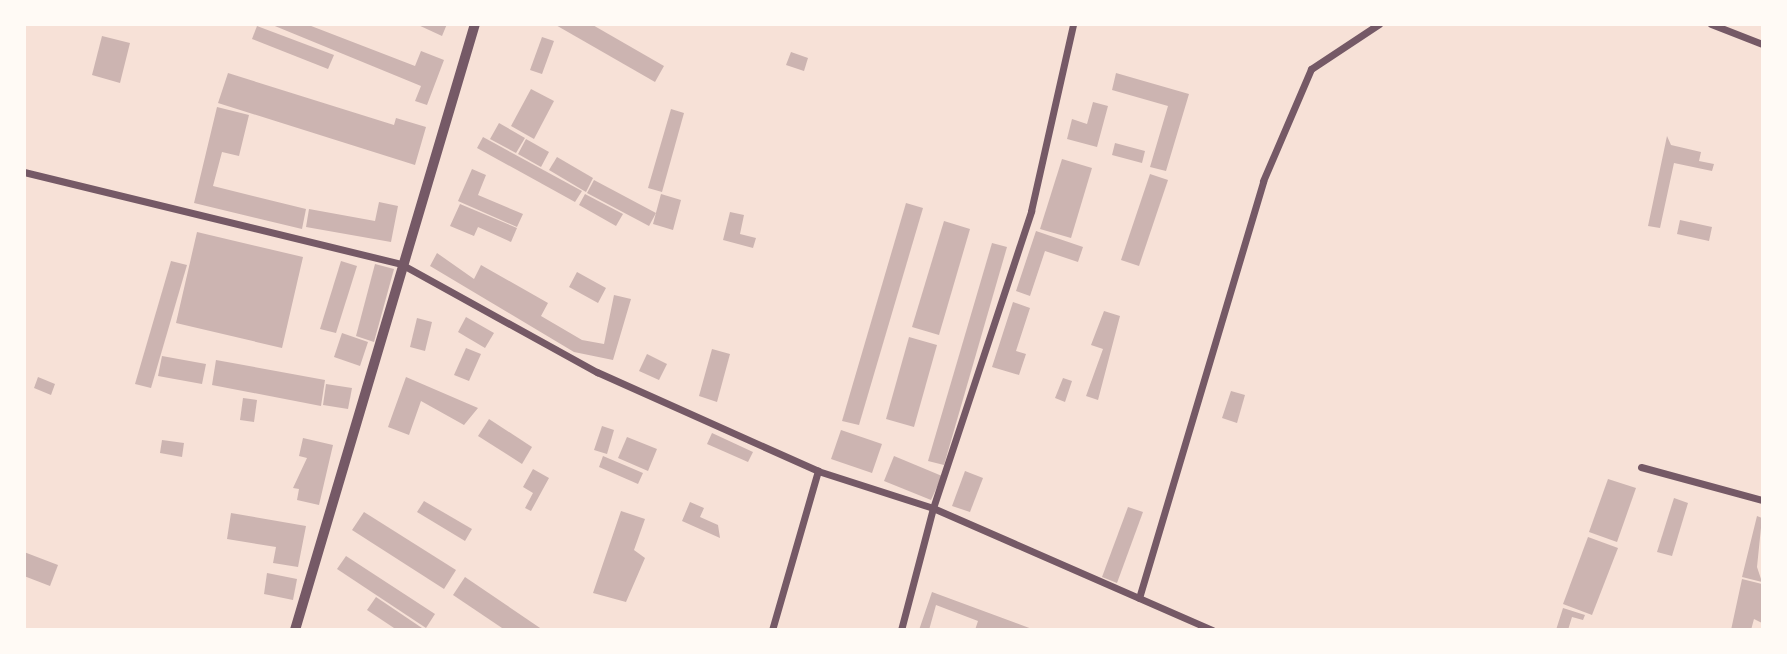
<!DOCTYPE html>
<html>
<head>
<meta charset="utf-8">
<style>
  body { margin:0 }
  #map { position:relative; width:1787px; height:654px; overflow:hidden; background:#f7e1d7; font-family:"Fira Sans Condensed",sans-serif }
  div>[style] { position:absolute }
  .building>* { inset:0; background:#ccb4b1 }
  .minor>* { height:7px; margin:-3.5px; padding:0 3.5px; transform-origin:3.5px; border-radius:3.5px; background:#755966 }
  .tertiary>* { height:10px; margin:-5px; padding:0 5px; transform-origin:5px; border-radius:5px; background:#755966 }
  span { translate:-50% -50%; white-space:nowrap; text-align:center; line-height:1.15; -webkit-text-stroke:6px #fffaf5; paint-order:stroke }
  .frame { position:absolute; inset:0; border:26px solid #fffaf5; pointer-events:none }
</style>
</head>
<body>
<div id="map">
  <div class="building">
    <div style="clip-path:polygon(270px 24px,306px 24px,415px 66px,421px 51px,444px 60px,427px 105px,415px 101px,421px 86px)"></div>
    <div style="clip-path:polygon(416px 24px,447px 24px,442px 36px)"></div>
    <div style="clip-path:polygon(554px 24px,591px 24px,664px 66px,655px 82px)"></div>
    <div style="clip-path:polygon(257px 26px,334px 55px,328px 69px,252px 39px)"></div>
    <div style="clip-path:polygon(102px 36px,130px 43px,120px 83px,92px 75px)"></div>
    <div style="clip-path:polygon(542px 37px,554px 41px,542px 74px,530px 70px)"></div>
    <div style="clip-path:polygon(791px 52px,808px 58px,804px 71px,786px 65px)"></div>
    <div style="clip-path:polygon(228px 73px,394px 125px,396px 118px,426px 127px,415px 165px,218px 103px)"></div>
    <div style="clip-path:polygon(1116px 73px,1189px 94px,1166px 171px,1150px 167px,1168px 106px,1112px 90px)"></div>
    <div style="clip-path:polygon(531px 89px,554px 101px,534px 139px,511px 126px)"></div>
    <div style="clip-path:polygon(1093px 102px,1108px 106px,1097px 147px,1067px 139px,1072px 119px,1087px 124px)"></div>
    <div style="clip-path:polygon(217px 107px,249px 115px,239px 156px,222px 152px,213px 186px,306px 209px,302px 229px,194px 203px)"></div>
    <div style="clip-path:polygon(671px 109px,684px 113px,662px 192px,648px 188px)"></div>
    <div style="clip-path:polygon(499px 123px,525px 138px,516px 153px,490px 139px)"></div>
    <div style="clip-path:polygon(1667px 136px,1671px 145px,1701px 152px,1699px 161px,1714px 164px,1712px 171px,1674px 163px,1660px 228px,1648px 226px)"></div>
    <div style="clip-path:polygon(483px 137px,582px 191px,575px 202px,477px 148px)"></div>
    <div style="clip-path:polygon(526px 139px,549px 152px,541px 167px,518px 154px)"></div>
    <div style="clip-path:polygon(1115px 143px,1145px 151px,1142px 163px,1112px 155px)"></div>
    <div style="clip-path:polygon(557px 157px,593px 178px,586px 192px,549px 170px)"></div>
    <div style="clip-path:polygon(1062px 159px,1092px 168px,1071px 238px,1040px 229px)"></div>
    <div style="clip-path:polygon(472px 169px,486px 175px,478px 195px,523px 214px,517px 227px,458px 201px)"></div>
    <div style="clip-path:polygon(1150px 174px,1168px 180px,1139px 266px,1121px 260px)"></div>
    <div style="clip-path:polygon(594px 180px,656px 213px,649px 226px,587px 193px)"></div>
    <div style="clip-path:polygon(585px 194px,623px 214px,616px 226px,579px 205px)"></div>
    <div style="clip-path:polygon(661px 194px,681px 200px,673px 230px,653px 224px)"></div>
    <div style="clip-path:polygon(379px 202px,398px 206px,391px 242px,306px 227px,309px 209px,375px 221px)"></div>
    <div style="clip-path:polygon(906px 203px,923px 208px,859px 425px,842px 421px)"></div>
    <div style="clip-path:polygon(460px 204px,517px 228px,511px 242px,478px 227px,474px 236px,450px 226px)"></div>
    <div style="clip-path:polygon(730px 212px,744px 215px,740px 234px,756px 238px,753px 248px,723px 240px)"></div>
    <div style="clip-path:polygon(1680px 220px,1712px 227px,1709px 241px,1677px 234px)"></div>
    <div style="clip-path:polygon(944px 221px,970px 229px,939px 335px,912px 327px)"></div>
    <div style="clip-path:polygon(1036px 231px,1083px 247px,1078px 262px,1045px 251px,1030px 296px,1016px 291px)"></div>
    <div style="clip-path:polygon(197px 232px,303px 257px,282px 348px,176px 323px)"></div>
    <div style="clip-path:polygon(992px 243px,1007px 247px,944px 465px,928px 461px)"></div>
    <div style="clip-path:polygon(437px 253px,474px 279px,481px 265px,548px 303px,541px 316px,582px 340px,604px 344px,614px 295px,631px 299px,613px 360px,574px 352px,430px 266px)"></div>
    <div style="clip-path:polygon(171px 261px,187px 265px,151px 388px,135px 384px)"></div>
    <div style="clip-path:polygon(341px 261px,357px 266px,336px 333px,320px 329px)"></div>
    <div style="clip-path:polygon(375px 264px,394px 269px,374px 342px,356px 336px)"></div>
    <div style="clip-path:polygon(577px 272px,606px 288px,598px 303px,569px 287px)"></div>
    <div style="clip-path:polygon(1013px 302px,1030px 308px,1016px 351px,1026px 354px,1019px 375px,992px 367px)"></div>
    <div style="clip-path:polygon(1104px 311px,1120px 316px,1098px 400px,1086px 396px,1103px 349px,1091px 345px)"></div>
    <div style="clip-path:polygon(466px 317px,494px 333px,485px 348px,458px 332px)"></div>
    <div style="clip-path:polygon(417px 318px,432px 322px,425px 351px,410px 347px)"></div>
    <div style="clip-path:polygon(342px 333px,368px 342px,360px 366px,334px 357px)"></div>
    <div style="clip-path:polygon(909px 337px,937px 345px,914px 427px,886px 419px)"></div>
    <div style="clip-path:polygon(466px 348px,481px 354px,469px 381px,454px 375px)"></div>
    <div style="clip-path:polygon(712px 349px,730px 354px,717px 402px,699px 396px)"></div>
    <div style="clip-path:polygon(647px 354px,667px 364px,659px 380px,639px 371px)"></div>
    <div style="clip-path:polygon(162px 356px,206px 364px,202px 384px,158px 376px)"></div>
    <div style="clip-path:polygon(216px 360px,325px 380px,321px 406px,212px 385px)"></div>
    <div style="clip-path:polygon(38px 377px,55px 384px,51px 395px,34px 388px)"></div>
    <div style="clip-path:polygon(406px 377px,478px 408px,464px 425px,421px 401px,409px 435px,388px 427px)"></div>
    <div style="clip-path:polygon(1063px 378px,1072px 381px,1065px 402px,1055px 398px)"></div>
    <div style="clip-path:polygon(326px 384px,352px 388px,348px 409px,323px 405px)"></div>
    <div style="clip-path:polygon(1231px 391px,1245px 395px,1237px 423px,1222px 418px)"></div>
    <div style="clip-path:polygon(243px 398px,257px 400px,254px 422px,240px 420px)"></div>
    <div style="clip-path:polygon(489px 419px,532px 447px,522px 464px,478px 436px)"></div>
    <div style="clip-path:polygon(602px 426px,614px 430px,607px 454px,594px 450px)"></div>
    <div style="clip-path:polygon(841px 430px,882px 444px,872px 473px,831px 459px)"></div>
    <div style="clip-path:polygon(712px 433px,753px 452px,748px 462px,707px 444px)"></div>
    <div style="clip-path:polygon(627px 437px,657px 449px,648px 471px,618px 458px)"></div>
    <div style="clip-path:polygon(303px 438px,333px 445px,319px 505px,297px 500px,299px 489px,293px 488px,307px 458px,299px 456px)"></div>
    <div style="clip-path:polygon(162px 440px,184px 443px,182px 457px,160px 453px)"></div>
    <div style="clip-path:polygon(603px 456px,643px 473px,638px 484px,599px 467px)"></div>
    <div style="clip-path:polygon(894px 456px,942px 476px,931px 500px,884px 481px)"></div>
    <div style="clip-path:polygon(533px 469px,549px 478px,531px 511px,525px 508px,533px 493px,523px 487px)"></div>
    <div style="clip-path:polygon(965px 471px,983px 478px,970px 512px,952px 506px)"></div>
    <div style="clip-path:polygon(1608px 479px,1636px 488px,1617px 542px,1589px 532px)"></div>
    <div style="clip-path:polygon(1674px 498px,1688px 503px,1672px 556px,1657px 552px)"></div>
    <div style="clip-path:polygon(424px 501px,472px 529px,465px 541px,417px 512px)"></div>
    <div style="clip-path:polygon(690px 502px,704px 508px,700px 517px,718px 525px,720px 538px,682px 521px)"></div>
    <div style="clip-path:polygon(1128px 507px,1143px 512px,1117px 583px,1102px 577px)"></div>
    <div style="clip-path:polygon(621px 511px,645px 519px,634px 550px,645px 558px,626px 602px,593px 593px)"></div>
    <div style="clip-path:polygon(364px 512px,456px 570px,444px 589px,352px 530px)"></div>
    <div style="clip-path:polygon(231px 513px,306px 526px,298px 567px,273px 563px,276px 547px,227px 539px)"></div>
    <div style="clip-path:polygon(1757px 516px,1762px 518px,1757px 567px,1762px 582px,1742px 577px)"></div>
    <div style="clip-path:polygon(1588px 537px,1618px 548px,1592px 615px,1563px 604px)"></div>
    <div style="clip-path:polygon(24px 552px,58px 565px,50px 586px,24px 576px)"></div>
    <div style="clip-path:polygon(346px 556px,435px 614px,426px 628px,337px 569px)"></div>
    <div style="clip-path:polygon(267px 573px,297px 579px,293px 600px,264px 594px)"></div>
    <div style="clip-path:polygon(465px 577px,543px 630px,505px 630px,453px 595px)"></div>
    <div style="clip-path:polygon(1742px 579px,1762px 584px,1762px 623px,1754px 619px,1751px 630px,1731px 630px)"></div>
    <div style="clip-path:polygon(932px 592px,1032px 629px,1032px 630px,975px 630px,978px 621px,936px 605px,929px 630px,919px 630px)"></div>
    <div style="clip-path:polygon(376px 597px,425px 630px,397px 630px,367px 610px)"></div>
    <div style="clip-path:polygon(1563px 608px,1585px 615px,1583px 620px,1572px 617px,1568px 630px,1556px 630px)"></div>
  </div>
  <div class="minor">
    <div style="left:1711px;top:24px;width:55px;rotate:21.4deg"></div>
    <div style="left:24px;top:172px;width:388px;rotate:13.7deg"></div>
    <div style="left:401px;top:264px;width:224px;rotate:28.9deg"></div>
    <div style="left:597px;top:372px;width:242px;rotate:24.1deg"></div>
    <div style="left:818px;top:471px;width:121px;rotate:17.8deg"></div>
    <div style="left:933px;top:508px;width:305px;rotate:23.6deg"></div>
    <div style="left:1641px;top:467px;width:125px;rotate:15.3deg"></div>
    <div style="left:1139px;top:598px;width:435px;rotate:-73.4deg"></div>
    <div style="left:1263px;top:181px;width:122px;rotate:-66.8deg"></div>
    <div style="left:1311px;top:69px;width:82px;rotate:-33.5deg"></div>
    <div style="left:772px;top:630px;width:166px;rotate:-73.9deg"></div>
    <div style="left:901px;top:630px;width:126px;rotate:-75.3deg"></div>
    <div style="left:933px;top:508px;width:313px;rotate:-71.7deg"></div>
    <div style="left:1031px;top:211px;width:192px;rotate:-77.3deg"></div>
  </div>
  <div class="tertiary">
    <div style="left:295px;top:630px;width:632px;rotate:-73.46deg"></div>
  </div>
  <div class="frame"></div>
</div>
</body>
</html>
